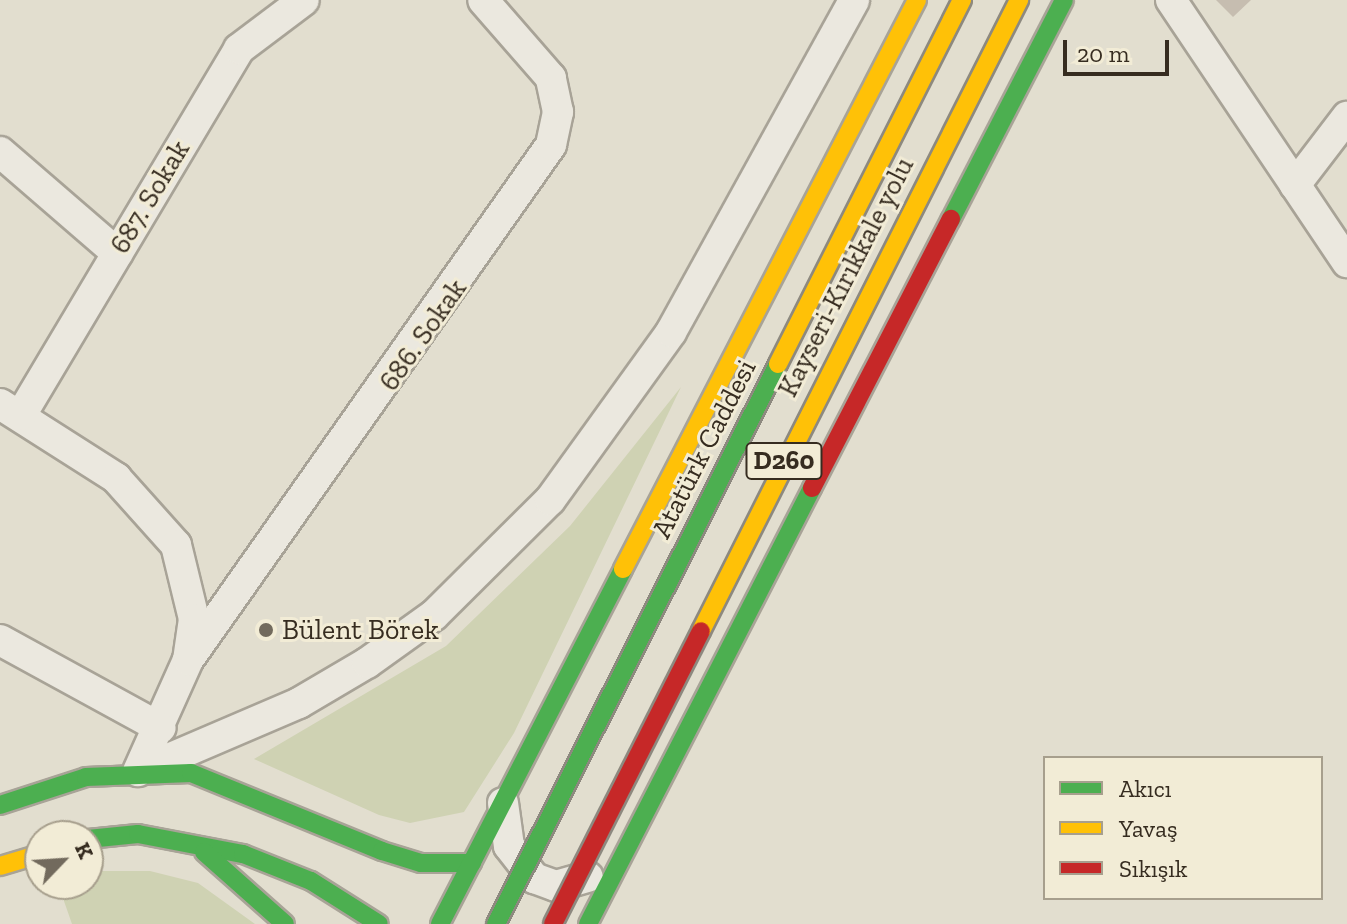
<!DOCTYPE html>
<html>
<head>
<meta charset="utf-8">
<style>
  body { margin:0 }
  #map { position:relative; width:1347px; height:924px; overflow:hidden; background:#e2decf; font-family:"Zilla Slab",serif }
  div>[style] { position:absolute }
  .green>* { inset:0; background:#cfd2b3 }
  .building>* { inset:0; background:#c6bdb0 }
  .roads { filter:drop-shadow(2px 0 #a8a397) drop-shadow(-2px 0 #a8a397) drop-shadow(0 2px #a8a397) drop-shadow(0 -2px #a8a397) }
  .street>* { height:30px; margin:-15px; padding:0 15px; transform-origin:15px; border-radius:15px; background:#ebe8df }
  .fast>* { height:18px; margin:-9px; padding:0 9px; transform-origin:9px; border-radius:9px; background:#4caf50 }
  .slow>* { height:18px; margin:-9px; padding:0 9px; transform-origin:9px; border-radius:9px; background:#ffc107 }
  .jam>* { height:18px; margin:-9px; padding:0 9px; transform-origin:9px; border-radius:9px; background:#c62828 }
  .bridges { filter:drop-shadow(2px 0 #8d897f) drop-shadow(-2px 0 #8d897f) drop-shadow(0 2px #8d897f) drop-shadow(0 -2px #8d897f) }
  .fast-bridge>* { height:18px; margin:-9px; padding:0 9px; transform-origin:9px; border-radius:9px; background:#4caf50 }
  .slow-bridge>* { height:18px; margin:-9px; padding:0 9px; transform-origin:9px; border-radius:9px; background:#ffc107 }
  .jam-bridge>* { height:18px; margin:-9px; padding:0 9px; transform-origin:9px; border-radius:9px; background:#c62828 }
  .dots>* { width:22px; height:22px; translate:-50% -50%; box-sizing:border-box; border:4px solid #f2ecd6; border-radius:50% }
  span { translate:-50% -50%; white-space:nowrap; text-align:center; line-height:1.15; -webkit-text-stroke:6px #f2ecd6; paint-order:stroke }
  .shield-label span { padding:2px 6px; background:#f2ecd6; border:2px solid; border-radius:6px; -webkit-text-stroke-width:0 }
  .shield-label { font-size:26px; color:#362c20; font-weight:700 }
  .street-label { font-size:28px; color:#362c20 }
  .poi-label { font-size:28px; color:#362c20 }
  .left { translate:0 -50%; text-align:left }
  .legend { position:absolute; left:1043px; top:756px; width:280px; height:144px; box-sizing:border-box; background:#f2ecd6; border:2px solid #a79f8d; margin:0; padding:10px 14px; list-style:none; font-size:24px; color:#362c20 }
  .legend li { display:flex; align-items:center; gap:16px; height:40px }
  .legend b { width:40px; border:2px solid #a79f8d }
  .north { position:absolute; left:24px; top:820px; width:80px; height:80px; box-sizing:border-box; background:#f2ecd6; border:2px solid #a79f8d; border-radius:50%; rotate:65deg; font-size:22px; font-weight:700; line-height:32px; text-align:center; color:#362c20 }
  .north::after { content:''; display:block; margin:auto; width:28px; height:36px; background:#726a5d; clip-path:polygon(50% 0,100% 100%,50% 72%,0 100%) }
  .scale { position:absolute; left:1063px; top:40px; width:106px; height:36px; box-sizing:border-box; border:4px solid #362c20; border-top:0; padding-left:10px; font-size:24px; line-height:28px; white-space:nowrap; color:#362c20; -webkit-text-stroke:6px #f2ecd6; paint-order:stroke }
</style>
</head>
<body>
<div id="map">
  <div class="green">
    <div style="clip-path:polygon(681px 387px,514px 733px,464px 812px,410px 823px,379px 815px,254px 759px,446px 646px,570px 526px)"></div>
    <div style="clip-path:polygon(88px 871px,150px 871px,198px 883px,255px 924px,72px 924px,58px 884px,88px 884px)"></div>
  </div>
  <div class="building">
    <div style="clip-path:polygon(1216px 0,1251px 0,1233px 17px)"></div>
  </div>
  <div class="roads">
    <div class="street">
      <div style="left:1171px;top:0;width:316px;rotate:56.1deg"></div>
      <div style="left:0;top:152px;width:155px;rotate:40.8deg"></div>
      <div style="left:1295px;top:185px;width:86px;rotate:-52.6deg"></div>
      <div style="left:0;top:404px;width:138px;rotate:32.5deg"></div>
      <div style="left:116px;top:478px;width:90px;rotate:48.2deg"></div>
      <div style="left:176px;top:545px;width:76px;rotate:76.3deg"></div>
      <div style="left:194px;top:619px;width:41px;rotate:98.3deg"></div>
      <div style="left:188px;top:660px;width:122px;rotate:114.2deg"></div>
      <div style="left:21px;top:415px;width:426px;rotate:-59.2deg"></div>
      <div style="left:239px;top:49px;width:81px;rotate:-37deg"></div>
      <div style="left:0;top:640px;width:183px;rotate:28.7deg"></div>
      <div style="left:188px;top:660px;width:630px;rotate:-54.82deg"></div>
      <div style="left:551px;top:145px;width:34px;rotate:-78deg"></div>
      <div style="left:558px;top:112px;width:35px;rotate:-102deg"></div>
      <div style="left:551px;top:78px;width:103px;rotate:-131.1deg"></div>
      <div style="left:152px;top:766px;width:160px;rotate:-23.2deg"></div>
      <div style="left:299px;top:703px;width:79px;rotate:-30.5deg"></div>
      <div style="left:367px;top:663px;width:82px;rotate:-35.6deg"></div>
      <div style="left:434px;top:615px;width:163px;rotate:-44.8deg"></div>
      <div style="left:550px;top:500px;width:207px;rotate:-54.2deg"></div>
      <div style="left:671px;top:332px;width:379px;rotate:-61.1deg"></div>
      <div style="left:503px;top:803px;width:43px;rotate:82.1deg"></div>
      <div style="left:509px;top:846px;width:41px;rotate:52deg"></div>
      <div style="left:534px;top:878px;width:23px;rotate:20deg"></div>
      <div style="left:556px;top:886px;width:33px;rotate:-16deg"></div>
    </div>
    <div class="fast">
      <div style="left:951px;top:219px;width:246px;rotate:-62.7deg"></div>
      <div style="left:0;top:805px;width:90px;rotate:-18deg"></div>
      <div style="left:86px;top:777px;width:105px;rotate:-2.2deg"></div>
      <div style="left:191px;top:773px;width:206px;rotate:22.2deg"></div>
      <div style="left:382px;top:851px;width:41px;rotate:17.1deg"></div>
      <div style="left:421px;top:863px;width:51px"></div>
      <div style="left:88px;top:839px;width:50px;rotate:-5.7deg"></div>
      <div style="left:138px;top:834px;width:107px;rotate:10.8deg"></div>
      <div style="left:243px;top:854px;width:73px;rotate:21.7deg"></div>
      <div style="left:311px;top:881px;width:80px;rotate:32.3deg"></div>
      <div style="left:204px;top:852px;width:108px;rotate:41.6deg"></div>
      <div style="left:440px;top:924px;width:399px;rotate:-62.7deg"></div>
      <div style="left:588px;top:924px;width:490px;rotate:-62.8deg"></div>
    </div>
    <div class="slow">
      <div style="left:623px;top:569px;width:640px;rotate:-62.67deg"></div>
      <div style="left:0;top:866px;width:42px;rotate:-16.7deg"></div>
    </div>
    <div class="jam">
      <div style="left:812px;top:488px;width:303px;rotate:-62.7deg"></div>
    </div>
  </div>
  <div class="bridges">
    <div class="fast-bridge">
      <div style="left:496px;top:924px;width:627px;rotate:-63.27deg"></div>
    </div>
    <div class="slow-bridge">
      <div style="left:778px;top:364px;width:408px;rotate:-63.2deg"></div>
      <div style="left:701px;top:631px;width:707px;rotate:-63.25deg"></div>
    </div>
    <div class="jam-bridge">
      <div style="left:553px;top:924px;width:328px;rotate:-63.2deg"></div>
    </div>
  </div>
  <div class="dots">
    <div style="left:266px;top:630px;background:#726a5d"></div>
  </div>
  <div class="shield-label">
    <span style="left:784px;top:461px">D260</span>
  </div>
  <div class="street-label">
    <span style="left:150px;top:197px;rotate:-59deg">687. Sokak</span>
    <span style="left:846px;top:277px;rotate:-63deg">Kayseri-Kırıkkale yolu</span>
    <span style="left:423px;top:335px;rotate:-55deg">686. Sokak</span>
    <span style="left:704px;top:449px;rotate:-63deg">Atatürk Caddesi</span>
  </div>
  <div class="poi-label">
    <span class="left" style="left:282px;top:630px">Bülent Börek</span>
  </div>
  <ul class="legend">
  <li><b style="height:10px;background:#4caf50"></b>Akıcı</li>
  <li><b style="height:10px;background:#ffc107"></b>Yavaş</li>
  <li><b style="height:10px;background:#c62828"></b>Sıkışık</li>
  </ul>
  <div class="north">K</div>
  <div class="scale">20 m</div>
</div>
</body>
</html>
